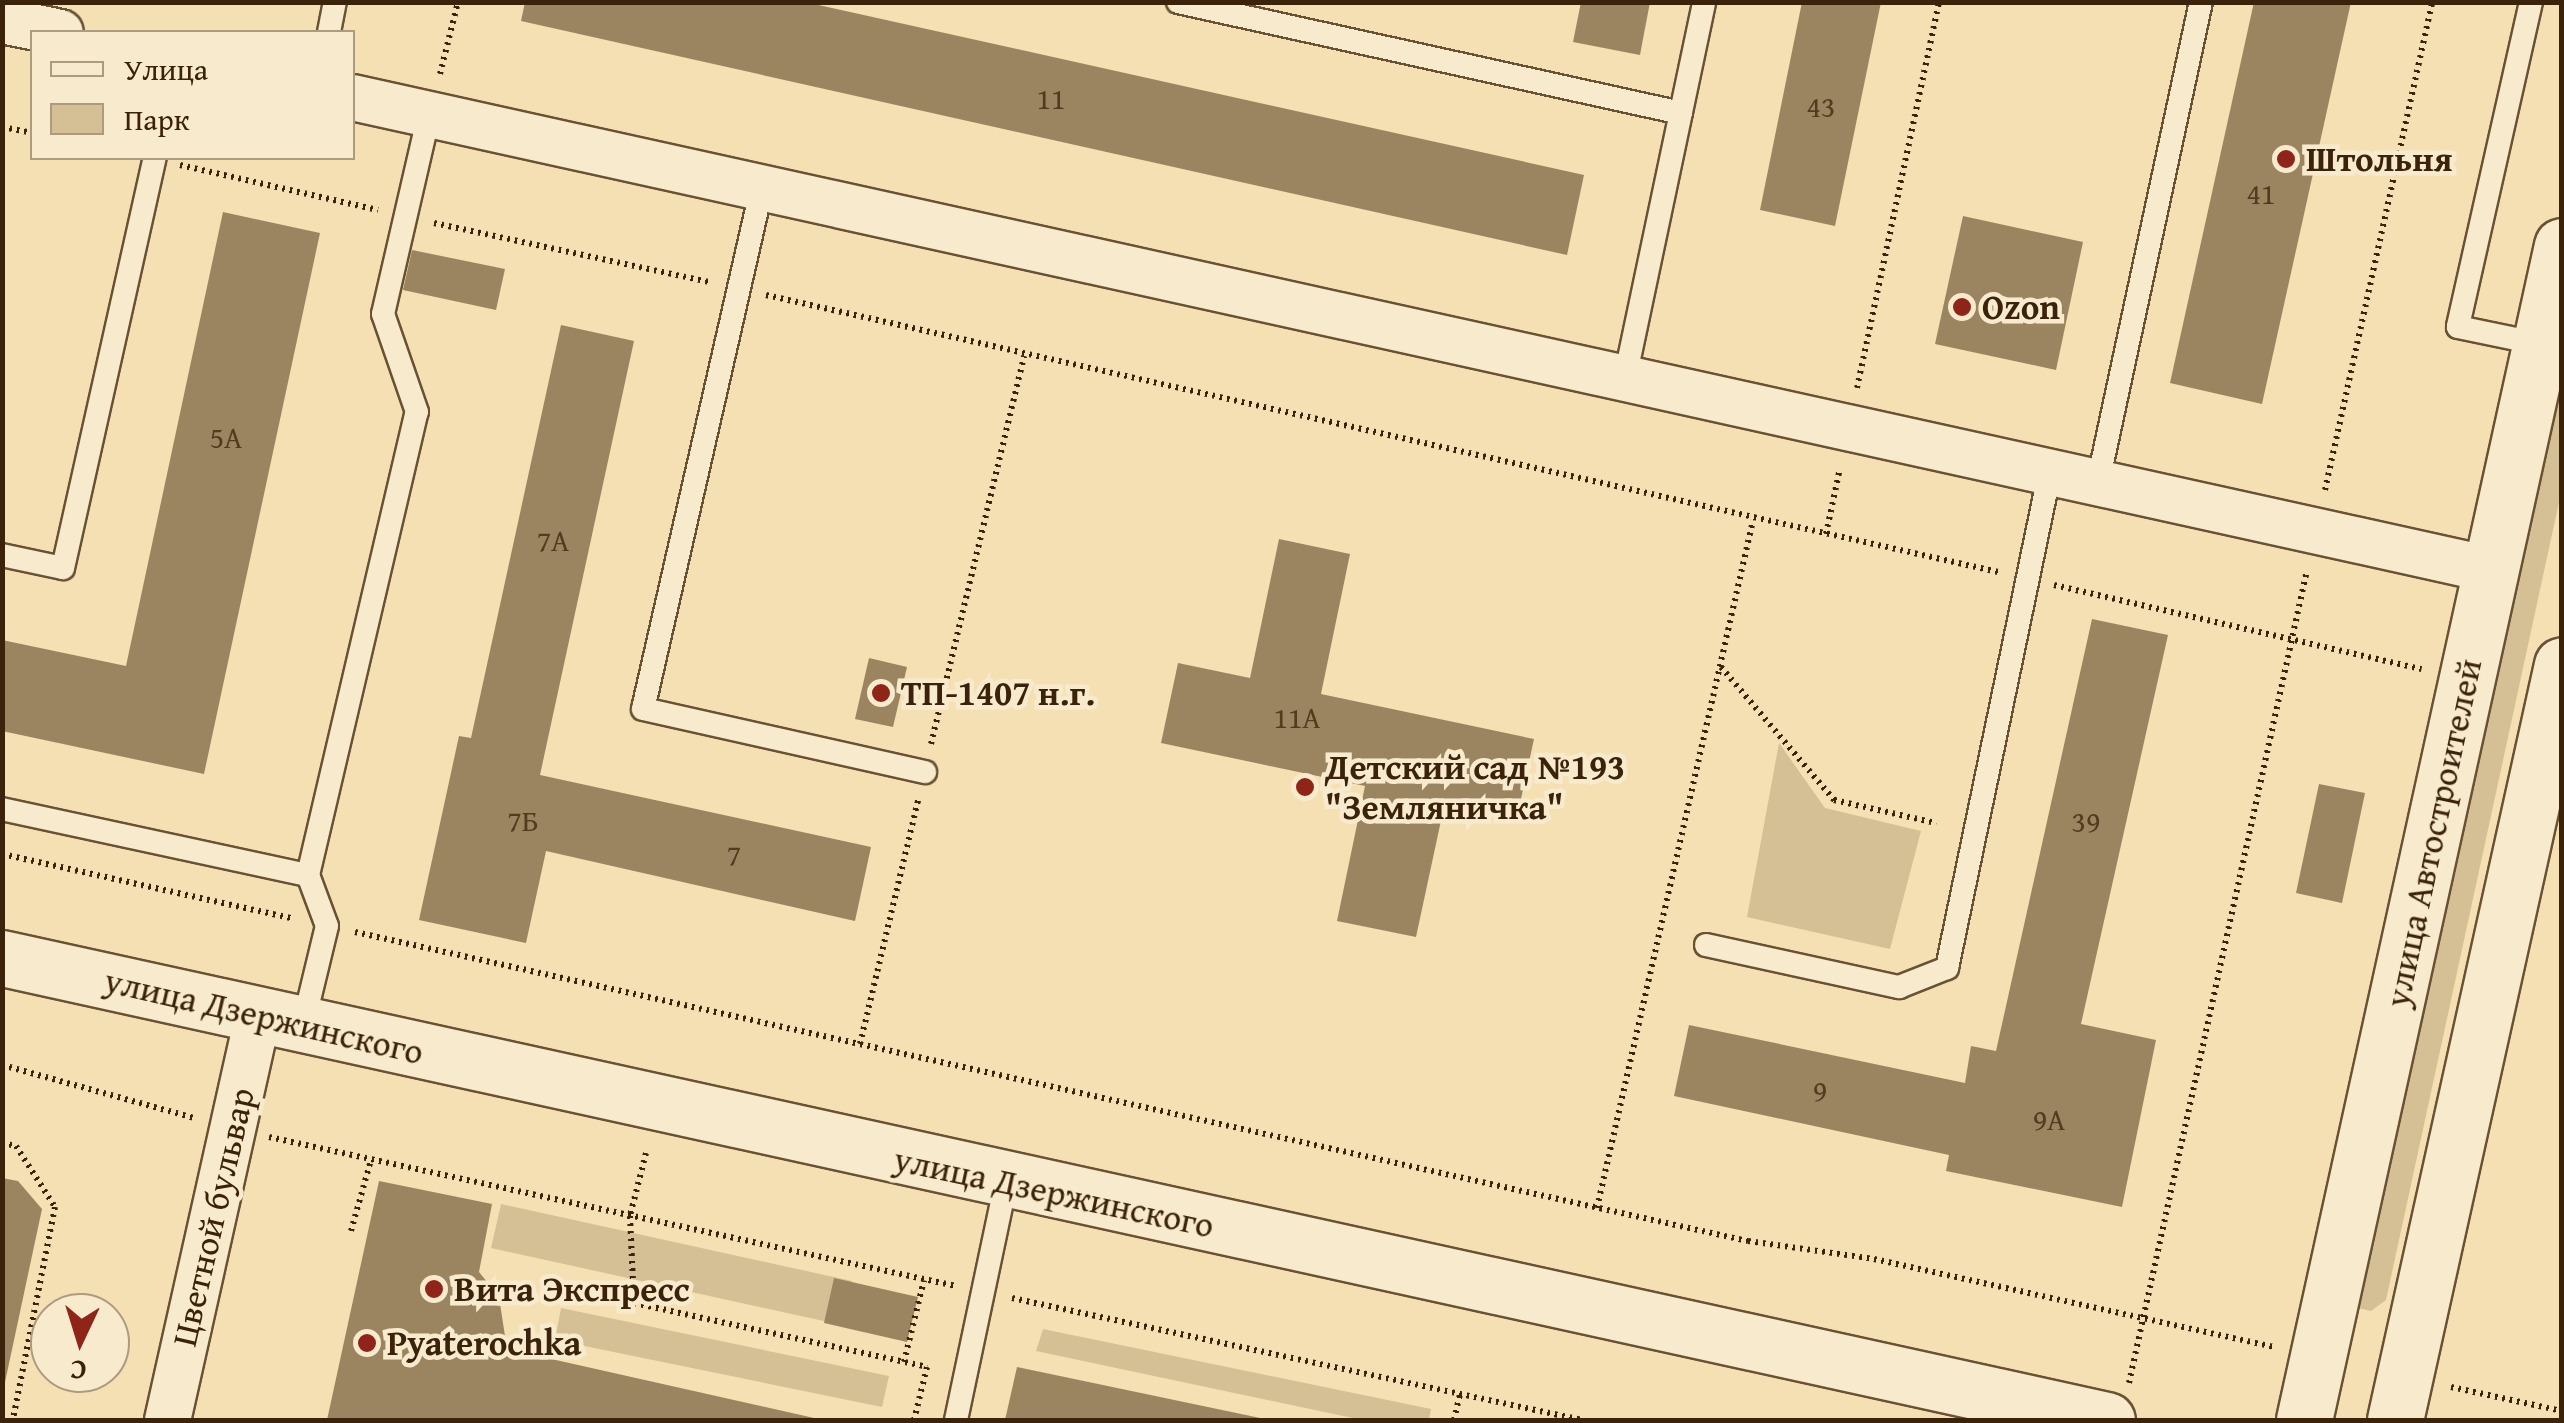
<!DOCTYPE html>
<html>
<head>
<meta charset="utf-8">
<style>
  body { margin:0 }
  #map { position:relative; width:2564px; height:1423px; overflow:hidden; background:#f4e0b2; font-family:"Gentium Book Plus",serif }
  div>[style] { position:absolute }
  .green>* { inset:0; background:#d5c095 }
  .building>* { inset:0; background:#9b8561 }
  .path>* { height:6px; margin-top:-3px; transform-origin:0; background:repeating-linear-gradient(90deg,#3b220a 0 2.5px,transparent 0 7.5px) }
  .roads { filter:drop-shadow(2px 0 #695234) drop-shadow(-2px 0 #695234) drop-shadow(0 2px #695234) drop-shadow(0 -2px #695234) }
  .lane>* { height:22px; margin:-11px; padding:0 11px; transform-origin:11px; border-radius:11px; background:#f8ebcd }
  .street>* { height:45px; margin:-22.5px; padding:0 22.5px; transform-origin:22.5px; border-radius:22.5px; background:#f8ebcd }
  .secondary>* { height:55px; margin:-27.5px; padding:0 27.5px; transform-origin:27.5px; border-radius:27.5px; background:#f8ebcd }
  .dots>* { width:28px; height:28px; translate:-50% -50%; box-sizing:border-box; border:5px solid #f8ebcd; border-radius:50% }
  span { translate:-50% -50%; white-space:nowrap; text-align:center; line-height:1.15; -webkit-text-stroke:9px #f8ebcd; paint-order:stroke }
  .number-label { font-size:30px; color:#533b20 }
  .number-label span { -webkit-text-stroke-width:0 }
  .poi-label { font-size:35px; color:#3b220a; font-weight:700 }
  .left { translate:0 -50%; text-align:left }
  .street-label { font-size:35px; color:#3b220a }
  .frame { position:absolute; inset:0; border:5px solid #3b220a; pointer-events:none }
  .legend { position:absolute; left:30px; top:30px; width:325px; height:130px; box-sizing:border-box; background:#f8ebcd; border:2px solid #ac9b7f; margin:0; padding:12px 18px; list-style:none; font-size:30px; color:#3b220a }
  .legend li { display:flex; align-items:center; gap:20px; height:50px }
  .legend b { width:50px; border:2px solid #ac9b7f }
  .north { position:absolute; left:30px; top:1293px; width:100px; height:100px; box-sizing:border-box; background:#f8ebcd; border:2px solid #ac9b7f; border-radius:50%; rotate:184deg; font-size:28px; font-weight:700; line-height:40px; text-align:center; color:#3b220a }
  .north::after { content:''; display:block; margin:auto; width:35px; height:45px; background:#8f2418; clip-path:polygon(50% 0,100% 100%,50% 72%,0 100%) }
</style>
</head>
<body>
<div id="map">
  <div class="green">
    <div style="clip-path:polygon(2561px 307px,2561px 493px,2386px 1300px,2371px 1311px,2349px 1306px)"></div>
    <div style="clip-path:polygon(1779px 743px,1825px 808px,1921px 831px,1890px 949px,1747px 917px)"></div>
    <div style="clip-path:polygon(501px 1204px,852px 1281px,842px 1325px,491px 1248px)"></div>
    <div style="clip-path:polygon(561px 1308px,889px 1376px,882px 1407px,555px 1340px)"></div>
    <div style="clip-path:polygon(1043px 1329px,1431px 1409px,1429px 1420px,1362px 1420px,1036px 1351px)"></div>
  </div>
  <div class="building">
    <div style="clip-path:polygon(525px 2px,805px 2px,1584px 175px,1567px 255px,521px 21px)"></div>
    <div style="clip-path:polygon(1581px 2px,1650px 2px,1640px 55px,1573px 42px)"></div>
    <div style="clip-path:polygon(1802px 2px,1881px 2px,1835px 226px,1760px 210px)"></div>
    <div style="clip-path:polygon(2254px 2px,2351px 2px,2262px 404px,2170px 383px)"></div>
    <div style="clip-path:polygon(223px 212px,320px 233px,204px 774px,2px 731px,2px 640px,126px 666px)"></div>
    <div style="clip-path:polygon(1963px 216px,2083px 242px,2056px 370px,1935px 344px)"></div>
    <div style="clip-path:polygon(412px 250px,505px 269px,496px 310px,403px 290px)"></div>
    <div style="clip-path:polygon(561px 325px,634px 341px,540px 775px,871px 847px,855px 921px,546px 851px,526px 943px,419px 920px,459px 736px,471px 738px)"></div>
    <div style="clip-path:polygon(1279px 539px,1350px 554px,1321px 694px,1534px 739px,1517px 817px,1445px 802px,1416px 937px,1337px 921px,1365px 786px,1161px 743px,1178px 663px,1250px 678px)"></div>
    <div style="clip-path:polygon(2092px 619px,2168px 635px,2081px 1024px,2156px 1040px,2122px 1207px,1946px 1171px,1949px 1155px,1674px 1096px,1689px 1025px,1965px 1083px,1971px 1046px,1996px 1051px)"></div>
    <div style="clip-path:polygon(869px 658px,907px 667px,893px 727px,855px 719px)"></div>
    <div style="clip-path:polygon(2319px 784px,2365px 793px,2342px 903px,2296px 893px)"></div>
    <div style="clip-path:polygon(2px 1178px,18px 1181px,42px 1209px,4px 1387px)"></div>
    <div style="clip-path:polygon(379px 1181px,492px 1204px,479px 1272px,499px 1297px,507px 1349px,823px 1420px,327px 1420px)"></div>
    <div style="clip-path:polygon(834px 1278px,918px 1297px,907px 1342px,824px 1323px)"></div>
    <div style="clip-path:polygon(1017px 1367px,1265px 1419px,1265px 1420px,1005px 1420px)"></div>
  </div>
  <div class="path">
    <div style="left:440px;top:74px;width:74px;rotate:-76deg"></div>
    <div style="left:2px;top:127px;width:31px;rotate:11deg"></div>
    <div style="left:180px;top:165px;width:203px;rotate:12.8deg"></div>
    <div style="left:434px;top:223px;width:282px;rotate:12.1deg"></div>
    <div style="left:766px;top:295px;width:1263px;rotate:12.67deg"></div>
    <div style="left:1857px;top:388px;width:395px;rotate:-78deg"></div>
    <div style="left:2325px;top:490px;width:500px;rotate:-77.6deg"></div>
    <div style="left:1826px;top:534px;width:67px;rotate:-78deg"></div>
    <div style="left:2054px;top:585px;width:377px;rotate:12.9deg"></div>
    <div style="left:1721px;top:667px;width:175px;rotate:49.6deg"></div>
    <div style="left:1834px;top:800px;width:105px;rotate:12.7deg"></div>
    <div style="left:931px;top:744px;width:399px;rotate:-76.5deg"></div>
    <div style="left:2px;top:854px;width:299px;rotate:12.5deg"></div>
    <div style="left:355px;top:932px;width:1427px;rotate:12.51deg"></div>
    <div style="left:1748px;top:1241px;width:127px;rotate:8.1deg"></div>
    <div style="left:1874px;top:1259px;width:409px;rotate:12.4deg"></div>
    <div style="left:860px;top:1044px;width:251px;rotate:-76.6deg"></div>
    <div style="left:2px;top:1065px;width:199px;rotate:15.4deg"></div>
    <div style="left:269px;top:1137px;width:703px;rotate:12.24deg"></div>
    <div style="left:2px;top:1143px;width:14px;rotate:12deg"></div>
    <div style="left:16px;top:1146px;width:72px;rotate:57.4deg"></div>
    <div style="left:55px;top:1207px;width:217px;rotate:101.2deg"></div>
    <div style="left:646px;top:1153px;width:65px;rotate:104.3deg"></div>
    <div style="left:630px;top:1216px;width:87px;rotate:87.4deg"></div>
    <div style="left:634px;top:1303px;width:300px;rotate:12.3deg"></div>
    <div style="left:927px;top:1367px;width:55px;rotate:103.8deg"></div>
    <div style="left:1597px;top:1208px;width:705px;rotate:-77.22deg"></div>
    <div style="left:351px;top:1231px;width:74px;rotate:-74.3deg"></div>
    <div style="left:1012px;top:1298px;width:583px;rotate:12.08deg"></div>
    <div style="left:904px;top:1362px;width:84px;rotate:-76.3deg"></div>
    <div style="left:2129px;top:1383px;width:832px;rotate:-77.65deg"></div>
    <div style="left:2451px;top:1387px;width:114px;rotate:12.2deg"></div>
    <div style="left:1454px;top:1420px;width:26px;rotate:-77deg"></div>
  </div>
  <div class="roads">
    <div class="lane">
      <div style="left:1178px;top:2px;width:515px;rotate:12.44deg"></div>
      <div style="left:2531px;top:2px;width:333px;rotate:102.7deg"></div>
      <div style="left:2458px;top:327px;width:84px;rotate:11.7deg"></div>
      <div style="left:329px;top:32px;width:31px;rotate:-79deg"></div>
      <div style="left:762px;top:187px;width:535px;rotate:102.84deg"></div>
      <div style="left:643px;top:709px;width:289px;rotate:12.6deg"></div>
      <div style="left:1625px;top:378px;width:384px;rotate:-78.1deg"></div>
      <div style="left:2098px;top:482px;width:491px;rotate:-77.9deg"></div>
      <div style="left:2px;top:555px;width:62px;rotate:12deg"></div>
      <div style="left:63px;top:568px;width:420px;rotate:-77.4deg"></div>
      <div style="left:2px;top:809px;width:313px;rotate:12.2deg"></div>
      <div style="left:1706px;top:945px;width:198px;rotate:12.3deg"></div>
      <div style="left:1899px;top:987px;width:52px;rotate:-21.6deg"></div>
      <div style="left:1947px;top:968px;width:508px;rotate:-78.29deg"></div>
      <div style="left:303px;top:1025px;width:102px;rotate:-76.4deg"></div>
      <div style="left:327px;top:926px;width:54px;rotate:-110.4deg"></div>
      <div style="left:308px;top:875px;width:476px;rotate:-76.8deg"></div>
      <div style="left:417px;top:412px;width:104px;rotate:-109.1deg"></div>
      <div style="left:383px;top:314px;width:205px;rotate:-77deg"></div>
      <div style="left:956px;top:1420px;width:243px;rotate:-78.1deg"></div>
    </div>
    <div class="street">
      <div style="left:2px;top:20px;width:59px;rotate:11.7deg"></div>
      <div style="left:352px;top:97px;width:2189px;rotate:12.45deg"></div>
      <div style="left:167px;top:1420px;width:416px;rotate:-77.4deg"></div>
    </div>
    <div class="secondary">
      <div style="left:2px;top:958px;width:2155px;rotate:12.38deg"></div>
      <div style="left:2304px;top:1420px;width:1202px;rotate:-77.61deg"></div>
      <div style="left:2395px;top:1420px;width:773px;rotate:-77.53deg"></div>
    </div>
  </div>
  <div class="dots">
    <div style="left:2286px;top:159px;background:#8f2418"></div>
    <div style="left:1962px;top:307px;background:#8f2418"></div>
    <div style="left:881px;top:693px;background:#8f2418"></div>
    <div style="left:1305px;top:787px;background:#8f2418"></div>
    <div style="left:434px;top:1289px;background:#8f2418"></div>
    <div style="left:367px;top:1343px;background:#8f2418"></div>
  </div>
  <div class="number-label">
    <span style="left:1051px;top:98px">11</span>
    <span style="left:1821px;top:106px">43</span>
    <span style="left:2261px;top:193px">41</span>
    <span style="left:226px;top:437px">5А</span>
    <span style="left:553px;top:540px">7А</span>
    <span style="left:1297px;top:717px">11А</span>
    <span style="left:523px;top:820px">7Б</span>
    <span style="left:2086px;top:821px">39</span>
    <span style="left:734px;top:854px">7</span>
    <span style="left:1820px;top:1090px">9</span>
    <span style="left:2049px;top:1119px">9А</span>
  </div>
  <div class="poi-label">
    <span class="left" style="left:2306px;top:159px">Штольня</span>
    <span class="left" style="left:1982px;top:307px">Ozon</span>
    <span class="left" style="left:901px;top:693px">ТП-1407 н.г.</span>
    <span class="left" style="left:1325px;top:787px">Детский сад №193<br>"Земляничка"</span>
    <span class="left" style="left:454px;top:1289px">Вита Экспресс</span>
    <span class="left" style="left:387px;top:1343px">Pyaterochka</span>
  </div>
  <div class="street-label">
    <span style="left:2433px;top:833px;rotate:-78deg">улица Автостроителей</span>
    <span style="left:264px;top:1016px;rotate:13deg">улица Дзержинского</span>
    <span style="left:1054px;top:1192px;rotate:12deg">улица Дзержинского</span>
    <span style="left:213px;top:1217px;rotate:-77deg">Цветной бульвар</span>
  </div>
  <div class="frame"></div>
  <ul class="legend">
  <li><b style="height:12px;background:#f8ebcd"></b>Улица</li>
  <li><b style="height:28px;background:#d5c095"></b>Парк</li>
  </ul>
  <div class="north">С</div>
</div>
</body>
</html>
